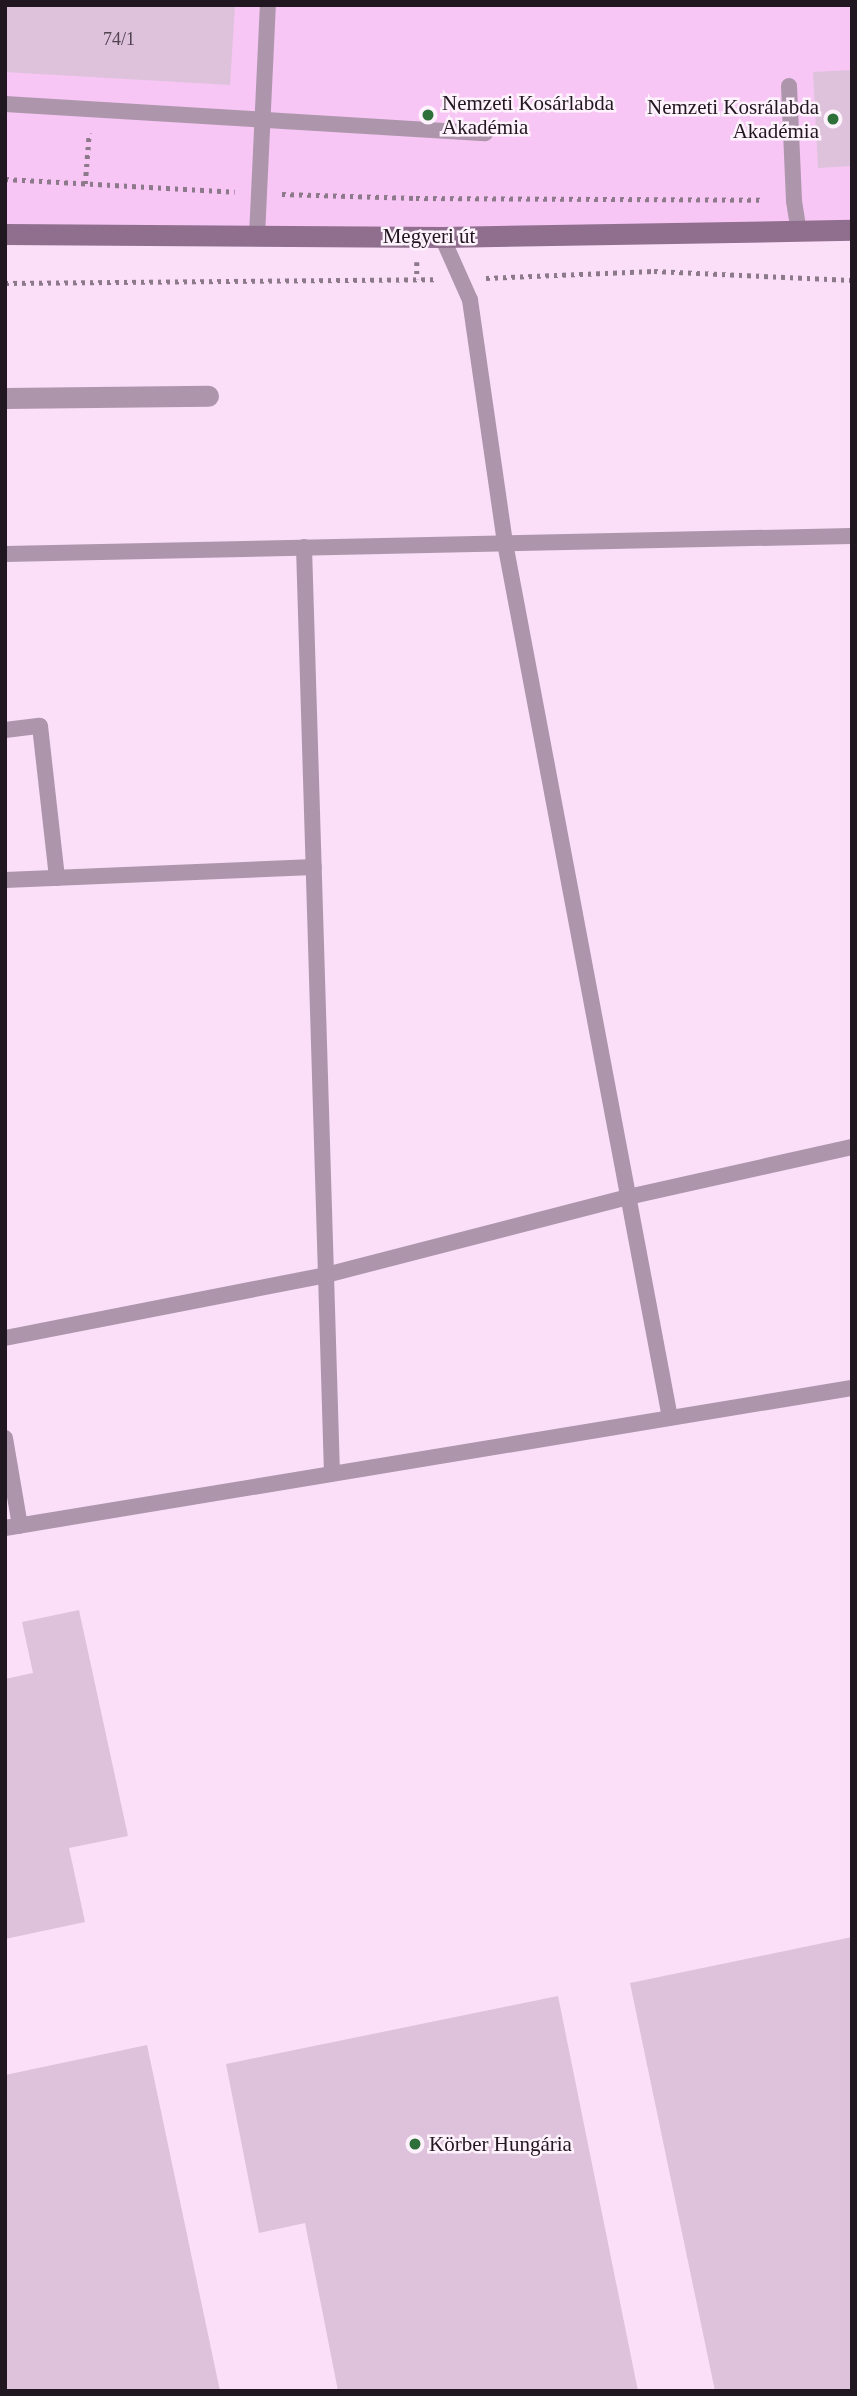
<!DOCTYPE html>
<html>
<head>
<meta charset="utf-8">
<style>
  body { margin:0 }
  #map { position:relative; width:857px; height:2396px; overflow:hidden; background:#fbdff9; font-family:Georgia,serif }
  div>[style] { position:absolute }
  .green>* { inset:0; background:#f7c6f4 }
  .building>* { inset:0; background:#dec2dc }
  .path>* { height:4.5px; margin-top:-2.25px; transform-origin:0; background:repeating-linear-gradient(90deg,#8c798a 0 3.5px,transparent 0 8.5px) }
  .lane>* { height:16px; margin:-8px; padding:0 8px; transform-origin:8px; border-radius:8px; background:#ad96ac }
  .street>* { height:21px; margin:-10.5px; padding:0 10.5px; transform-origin:10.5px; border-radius:10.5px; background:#ad96ac }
  .secondary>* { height:21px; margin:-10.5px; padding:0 10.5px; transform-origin:10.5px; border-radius:10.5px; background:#8f6e8e }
  .dots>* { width:19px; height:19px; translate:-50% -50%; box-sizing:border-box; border:4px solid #fef2fd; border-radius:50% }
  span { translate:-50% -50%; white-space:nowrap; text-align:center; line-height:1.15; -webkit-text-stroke:5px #fef2fd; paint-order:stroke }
  .number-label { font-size:18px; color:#50424f }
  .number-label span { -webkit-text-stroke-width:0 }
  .poi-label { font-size:21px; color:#211720 }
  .left { translate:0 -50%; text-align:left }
  .right { translate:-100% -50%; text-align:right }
  .street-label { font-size:21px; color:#211720 }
  .frame { position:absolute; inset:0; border:7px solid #211720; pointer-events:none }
</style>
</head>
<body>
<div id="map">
  <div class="green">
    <div style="clip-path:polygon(5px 5px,852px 5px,852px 224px,5px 234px)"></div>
  </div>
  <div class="building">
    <div style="clip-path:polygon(5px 5px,235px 5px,230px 85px,5px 72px)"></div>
    <div style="clip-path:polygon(852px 70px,852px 166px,818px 168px,813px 72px)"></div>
    <div style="clip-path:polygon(79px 1610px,128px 1836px,69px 1848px,85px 1922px,5px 1939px,5px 1679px,33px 1673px,22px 1622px)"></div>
    <div style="clip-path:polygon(852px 1937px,852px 2391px,715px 2391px,630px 1983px)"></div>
    <div style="clip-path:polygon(558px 1996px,638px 2391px,338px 2391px,305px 2223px,259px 2233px,226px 2064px)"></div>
    <div style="clip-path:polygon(147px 2045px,220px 2391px,5px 2391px,5px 2075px)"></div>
  </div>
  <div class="path">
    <div style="left:5px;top:179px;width:230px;rotate:3.2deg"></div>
    <div style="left:85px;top:184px;width:51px;rotate:-85.5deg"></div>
    <div style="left:282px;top:194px;width:134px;rotate:1.7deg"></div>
    <div style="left:416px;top:198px;width:347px;rotate:0.3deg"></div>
    <div style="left:417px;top:262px;width:17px;rotate:90deg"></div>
    <div style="left:486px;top:278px;width:168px;rotate:-2.4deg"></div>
    <div style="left:654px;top:271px;width:198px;rotate:2.6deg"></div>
    <div style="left:5px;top:283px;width:430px;rotate:-0.5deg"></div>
  </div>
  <div class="lane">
    <div style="left:789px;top:86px;width:115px;rotate:87.5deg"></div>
    <div style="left:794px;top:201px;width:30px;rotate:81deg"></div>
    <div style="left:5px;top:104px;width:481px;rotate:3.5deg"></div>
    <div style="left:257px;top:236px;width:231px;rotate:-87.3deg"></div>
    <div style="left:442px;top:237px;width:69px;rotate:66deg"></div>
    <div style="left:470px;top:300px;width:246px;rotate:81.8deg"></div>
    <div style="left:505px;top:543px;width:890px;rotate:79.32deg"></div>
    <div style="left:304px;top:547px;width:927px;rotate:88.27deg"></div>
    <div style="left:5px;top:554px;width:847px;rotate:-1.22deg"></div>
    <div style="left:5px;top:730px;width:35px;rotate:-7deg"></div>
    <div style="left:40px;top:726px;width:153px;rotate:83.6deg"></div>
    <div style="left:5px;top:880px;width:309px;rotate:-2.4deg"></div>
    <div style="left:5px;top:1338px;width:327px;rotate:-11.1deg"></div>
    <div style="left:326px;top:1275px;width:312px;rotate:-14.5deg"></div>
    <div style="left:628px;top:1197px;width:230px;rotate:-12.6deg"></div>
    <div style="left:5px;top:1438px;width:89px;rotate:80.3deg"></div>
    <div style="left:5px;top:1528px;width:858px;rotate:-9.39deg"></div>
  </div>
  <div class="street">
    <div style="left:5px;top:398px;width:203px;rotate:-0.6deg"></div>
  </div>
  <div class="secondary">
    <div style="left:5px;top:234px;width:437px;rotate:0.4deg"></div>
    <div style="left:442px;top:237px;width:410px;rotate:-1deg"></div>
  </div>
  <div class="dots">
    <div style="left:428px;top:115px;background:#2d703a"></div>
    <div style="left:833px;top:119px;background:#2d703a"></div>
    <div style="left:415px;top:2144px;background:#2d703a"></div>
  </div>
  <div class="number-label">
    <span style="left:119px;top:39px">74/1</span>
  </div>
  <div class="poi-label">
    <span class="left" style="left:442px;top:115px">Nemzeti Kosárlabda<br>Akadémia</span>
    <span class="right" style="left:819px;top:119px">Nemzeti Kosrálabda<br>Akadémia</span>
    <span class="left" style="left:429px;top:2144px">Körber Hungária</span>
  </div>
  <div class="street-label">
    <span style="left:429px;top:236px">Megyeri út</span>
  </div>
  <div class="frame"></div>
</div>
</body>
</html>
